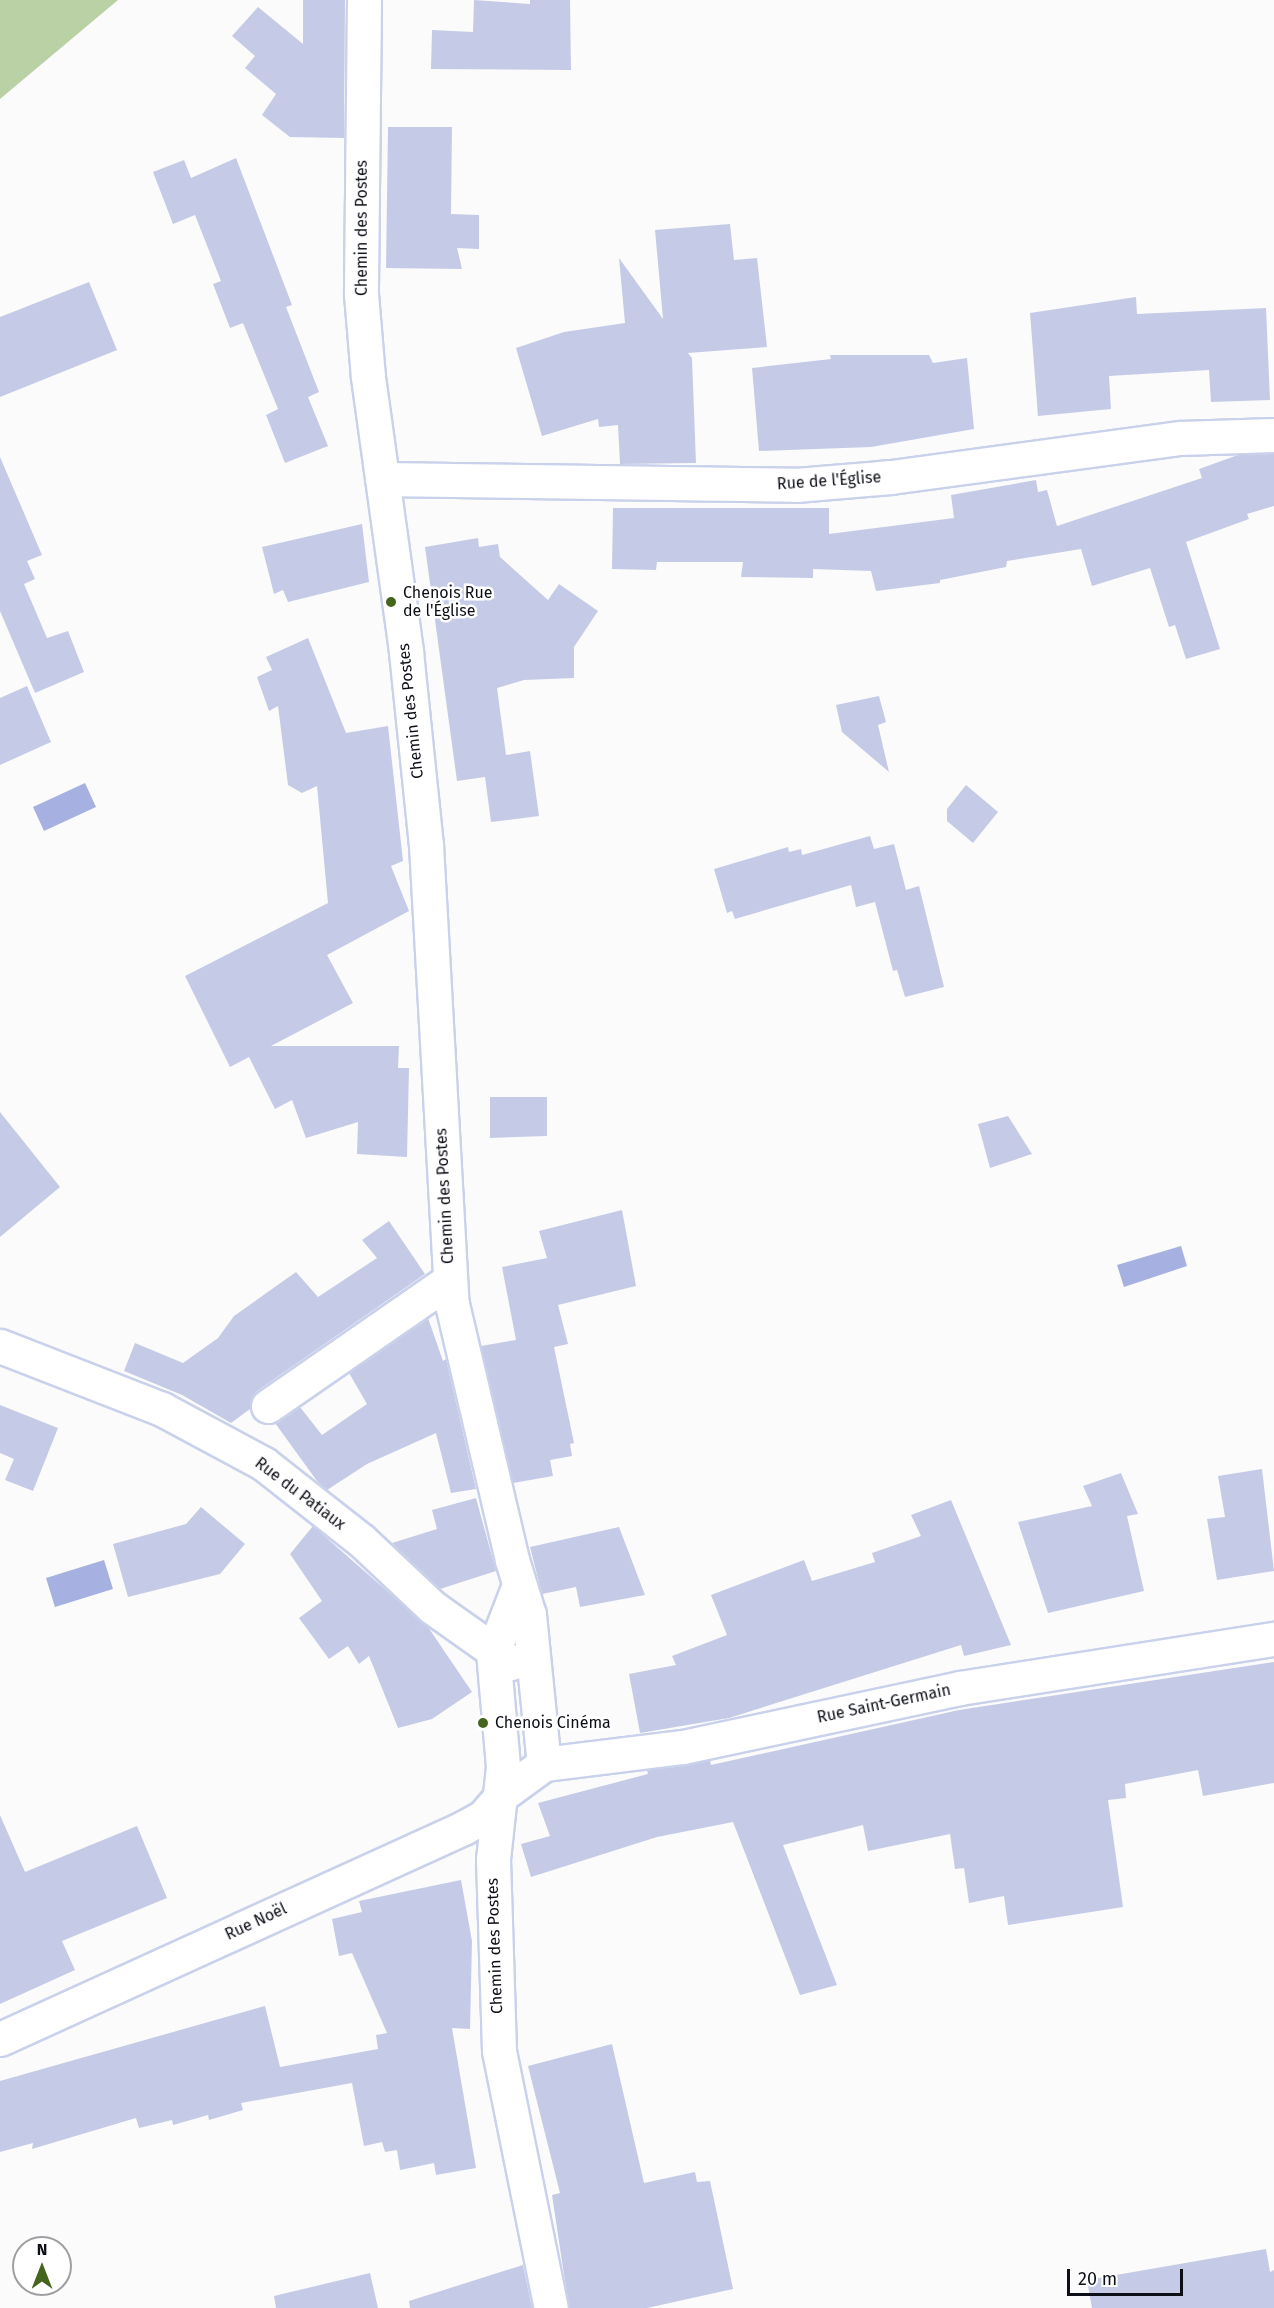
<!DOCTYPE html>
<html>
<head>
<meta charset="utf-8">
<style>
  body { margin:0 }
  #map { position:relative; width:1274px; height:2308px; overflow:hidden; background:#fbfbfb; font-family:"Fira Sans",sans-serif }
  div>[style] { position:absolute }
  .green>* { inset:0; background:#bad0a5 }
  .water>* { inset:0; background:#a6b1e1 }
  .building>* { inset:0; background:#c5cbe6 }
  .roads { filter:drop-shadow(2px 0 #cad1eb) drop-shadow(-2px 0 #cad1eb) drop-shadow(0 2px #cad1eb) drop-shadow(0 -2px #cad1eb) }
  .minor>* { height:33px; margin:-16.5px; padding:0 16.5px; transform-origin:16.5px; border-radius:16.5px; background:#fff }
  .dots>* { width:16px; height:16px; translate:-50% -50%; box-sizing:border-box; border:3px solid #fff; border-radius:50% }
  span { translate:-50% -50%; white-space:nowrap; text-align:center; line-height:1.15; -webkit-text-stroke:5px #fff; paint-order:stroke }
  .street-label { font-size:16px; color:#0d0f17 }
  .poi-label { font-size:16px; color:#0d0f17 }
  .left { translate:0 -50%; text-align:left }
  .north { position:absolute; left:12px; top:2236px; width:60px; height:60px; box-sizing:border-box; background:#fff; border:2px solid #9e9fa2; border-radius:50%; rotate:0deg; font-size:16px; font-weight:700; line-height:24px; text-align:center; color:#0d0f17 }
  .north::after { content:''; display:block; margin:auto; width:21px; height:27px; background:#44651b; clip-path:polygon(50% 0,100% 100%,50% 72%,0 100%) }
  .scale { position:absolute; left:1067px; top:2269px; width:116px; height:27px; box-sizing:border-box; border:3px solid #0d0f17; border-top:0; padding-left:8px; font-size:18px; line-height:21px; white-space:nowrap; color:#0d0f17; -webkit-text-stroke:4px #fff; paint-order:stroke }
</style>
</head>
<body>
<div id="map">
  <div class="green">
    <div style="clip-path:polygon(0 0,118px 0,0 99px)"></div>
  </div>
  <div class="water">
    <div style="clip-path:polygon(85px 783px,96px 807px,44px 831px,33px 807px)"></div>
    <div style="clip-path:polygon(1181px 1246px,1187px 1266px,1124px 1287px,1117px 1265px)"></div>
    <div style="clip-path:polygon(104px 1560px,113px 1589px,55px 1607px,46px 1578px)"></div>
  </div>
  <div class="building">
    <div style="clip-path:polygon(303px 0,345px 0,344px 138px,290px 137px,262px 115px,276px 94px,245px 68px,255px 56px,232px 36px,258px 7px,303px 44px)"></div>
    <div style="clip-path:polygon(474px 0,530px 4px,530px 0,570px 0,571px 70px,431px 69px,432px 30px,473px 32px)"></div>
    <div style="clip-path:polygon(388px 127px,452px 127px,451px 214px,479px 215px,479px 249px,457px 248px,462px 269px,386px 268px)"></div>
    <div style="clip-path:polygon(236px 158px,292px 305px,286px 307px,319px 392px,308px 397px,328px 446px,285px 463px,266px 415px,278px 409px,243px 323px,230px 328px,213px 284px,221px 281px,195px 215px,173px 224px,153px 172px,184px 160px,191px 178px)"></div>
    <div style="clip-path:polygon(730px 224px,734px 260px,757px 258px,767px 347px,688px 353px,692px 358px,696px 463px,620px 464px,618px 425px,599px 427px,598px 419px,542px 436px,516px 348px,564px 332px,625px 323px,619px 258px,663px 319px,655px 230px)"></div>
    <div style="clip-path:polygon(89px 282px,117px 350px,0 397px,0 317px)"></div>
    <div style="clip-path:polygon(1136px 297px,1137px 314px,1266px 308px,1270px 400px,1211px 402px,1209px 370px,1109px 376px,1111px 409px,1038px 416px,1030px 313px)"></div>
    <div style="clip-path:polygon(830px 355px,929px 355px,933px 363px,967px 358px,974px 429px,871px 447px,759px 451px,752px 368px,831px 359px)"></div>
    <div style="clip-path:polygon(1274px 454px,1274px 506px,1247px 514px,1249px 519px,1186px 542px,1220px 649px,1186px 659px,1175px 625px,1169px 627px,1150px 568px,1092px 586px,1081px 549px,1007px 561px,1006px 567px,940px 580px,940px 583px,876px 591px,871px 571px,813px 569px,813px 578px,741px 577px,743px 562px,657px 562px,656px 570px,612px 569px,613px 508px,829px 508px,829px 534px,954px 518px,951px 495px,1036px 480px,1038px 492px,1047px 490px,1057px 526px,1202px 478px,1199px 469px,1238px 455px)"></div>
    <div style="clip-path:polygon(0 457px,42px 555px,27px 561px,35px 579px,24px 584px,47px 638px,68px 631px,84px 672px,35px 693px,0 611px)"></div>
    <div style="clip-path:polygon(362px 524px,369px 582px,288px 602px,283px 590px,274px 594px,262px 547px)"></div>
    <div style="clip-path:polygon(478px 538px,479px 547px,498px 544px,500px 557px,548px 600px,559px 584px,598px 611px,574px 647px,574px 678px,524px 680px,497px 688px,506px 755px,530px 751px,539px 816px,491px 822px,485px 777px,457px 781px,425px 547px)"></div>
    <div style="clip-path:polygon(308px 638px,346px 733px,388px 726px,403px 861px,391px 866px,409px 911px,327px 955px,353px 1003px,271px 1046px,399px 1046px,398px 1068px,409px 1068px,407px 1157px,357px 1154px,358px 1122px,306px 1138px,292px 1100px,275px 1109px,249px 1057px,230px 1067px,185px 976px,328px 903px,317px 786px,302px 793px,288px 785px,278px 706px,269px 711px,257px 677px,272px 670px,266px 657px)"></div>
    <div style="clip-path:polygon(27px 686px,51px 742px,0 765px,0 698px)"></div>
    <div style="clip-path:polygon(879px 696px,886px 722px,878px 725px,889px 772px,842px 732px,836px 705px)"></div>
    <div style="clip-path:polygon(966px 785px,998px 812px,973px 843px,947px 821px,947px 809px)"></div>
    <div style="clip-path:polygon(870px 836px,874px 849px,894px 844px,906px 890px,919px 886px,944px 987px,905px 997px,897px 970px,893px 971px,875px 902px,856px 907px,851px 885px,735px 919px,732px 911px,727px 913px,714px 869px,788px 847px,789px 852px,801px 849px,802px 855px)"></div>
    <div style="clip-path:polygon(490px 1097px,547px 1097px,547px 1136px,490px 1138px)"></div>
    <div style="clip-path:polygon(0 1112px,60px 1187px,0 1237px)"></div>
    <div style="clip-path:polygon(1008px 1116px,1032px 1154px,990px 1168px,978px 1124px)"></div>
    <div style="clip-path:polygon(622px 1210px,636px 1286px,558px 1305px,568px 1344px,554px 1347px,574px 1443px,570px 1444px,572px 1456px,550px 1460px,553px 1476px,513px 1483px,481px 1346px,516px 1340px,502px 1267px,547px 1258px,539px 1231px)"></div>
    <div style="clip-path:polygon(389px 1221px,425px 1274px,257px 1391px,251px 1399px,250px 1409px,231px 1423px,182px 1395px,124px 1371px,135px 1343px,183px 1363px,218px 1338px,234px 1316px,296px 1272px,318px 1297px,377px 1258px,362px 1240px)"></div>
    <div style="clip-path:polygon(428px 1318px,443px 1361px,446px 1359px,476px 1489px,451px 1493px,436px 1433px,367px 1464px,327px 1490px,317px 1481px,275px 1423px,300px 1407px,322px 1435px,367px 1404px,349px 1373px)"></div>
    <div style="clip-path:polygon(0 1405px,58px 1428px,33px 1491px,5px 1480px,14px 1459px,0 1453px)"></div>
    <div style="clip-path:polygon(1262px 1469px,1274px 1571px,1217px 1580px,1207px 1519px,1225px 1517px,1218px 1476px)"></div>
    <div style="clip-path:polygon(1121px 1473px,1138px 1514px,1127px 1516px,1144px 1591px,1048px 1613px,1018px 1522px,1092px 1506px,1083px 1486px)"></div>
    <div style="clip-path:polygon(476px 1498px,496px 1571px,440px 1589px,392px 1543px,437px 1529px,432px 1510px)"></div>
    <div style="clip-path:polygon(951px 1500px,1011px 1645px,964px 1656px,961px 1645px,729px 1718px,640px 1733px,629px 1674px,676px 1665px,672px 1656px,727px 1635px,711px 1595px,804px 1560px,812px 1581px,875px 1562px,872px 1553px,921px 1536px,911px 1515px)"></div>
    <div style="clip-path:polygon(201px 1507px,245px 1544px,220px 1574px,128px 1597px,113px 1544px,186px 1524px)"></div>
    <div style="clip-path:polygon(313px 1526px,428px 1627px,472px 1692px,432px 1719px,398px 1728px,369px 1656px,359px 1664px,348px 1646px,329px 1659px,299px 1618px,322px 1601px,290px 1554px)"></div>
    <div style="clip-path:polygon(619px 1527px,645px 1595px,580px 1607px,576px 1587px,542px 1594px,530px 1547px)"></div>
    <div style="clip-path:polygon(1274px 1662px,1274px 1783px,1203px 1796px,1198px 1770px,1125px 1784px,1126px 1798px,1108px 1800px,1123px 1907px,1008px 1925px,1004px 1896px,969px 1903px,964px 1868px,955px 1869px,950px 1834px,868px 1851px,863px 1825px,783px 1845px,837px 1985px,800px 1995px,733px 1822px,657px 1837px,531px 1877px,521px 1844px,550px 1836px,538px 1803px,648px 1774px,647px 1770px,710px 1760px,711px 1765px,959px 1710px)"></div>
    <div style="clip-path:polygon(0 1815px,25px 1872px,137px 1826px,167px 1898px,62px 1941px,75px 1970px,0 2004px)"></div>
    <div style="clip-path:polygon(461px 1880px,472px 1941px,470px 2029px,452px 2028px,476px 2168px,436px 2175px,434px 2163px,400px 2170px,397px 2150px,385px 2152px,382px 2142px,364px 2146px,352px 2083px,241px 2103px,243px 2110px,209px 2120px,208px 2115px,173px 2125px,172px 2120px,139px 2128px,136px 2118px,32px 2149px,33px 2143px,0 2152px,0 2081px,265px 2006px,280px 2067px,378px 2049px,376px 2035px,387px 2033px,352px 1953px,339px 1956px,332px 1919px,362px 1912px,359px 1901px)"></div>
    <div style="clip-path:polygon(612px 2044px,644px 2183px,695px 2172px,697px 2182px,710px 2181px,733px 2289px,647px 2308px,569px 2308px,552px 2195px,560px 2193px,528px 2066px)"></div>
    <div style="clip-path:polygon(1266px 2249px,1270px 2272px,1274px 2270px,1274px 2308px,1092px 2308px,1087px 2280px)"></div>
    <div style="clip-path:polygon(523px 2265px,532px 2308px,410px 2308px,409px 2301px)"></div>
    <div style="clip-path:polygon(370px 2273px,378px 2308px,276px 2308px,274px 2296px)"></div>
  </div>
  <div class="roads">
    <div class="minor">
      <div style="left:364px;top:0;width:294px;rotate:90.6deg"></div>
      <div style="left:361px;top:294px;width:83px;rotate:85.2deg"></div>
      <div style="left:368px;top:377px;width:278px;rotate:82.1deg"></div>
      <div style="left:406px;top:652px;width:194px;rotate:84.1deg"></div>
      <div style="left:426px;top:845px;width:460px;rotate:86.8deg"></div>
      <div style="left:452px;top:1304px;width:263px;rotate:76.8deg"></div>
      <div style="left:512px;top:1560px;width:58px;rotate:72.8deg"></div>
      <div style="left:529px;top:1615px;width:150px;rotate:84.3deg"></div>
      <div style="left:382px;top:479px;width:414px;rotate:0.8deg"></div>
      <div style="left:796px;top:485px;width:95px;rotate:-4.8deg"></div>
      <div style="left:891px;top:477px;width:292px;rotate:-7.7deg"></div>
      <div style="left:1180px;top:438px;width:94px;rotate:-1.8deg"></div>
      <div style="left:0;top:1346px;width:174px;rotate:21.3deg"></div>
      <div style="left:162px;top:1409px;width:116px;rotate:28.3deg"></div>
      <div style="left:264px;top:1464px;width:123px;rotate:38.1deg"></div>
      <div style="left:361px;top:1540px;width:98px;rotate:43.3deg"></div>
      <div style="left:432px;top:1607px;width:97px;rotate:35.3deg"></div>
      <div style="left:268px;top:1406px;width:221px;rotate:-34.7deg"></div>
      <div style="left:519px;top:1585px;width:72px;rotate:111.2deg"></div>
      <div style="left:493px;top:1652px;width:115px;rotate:85deg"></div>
      <div style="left:503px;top:1767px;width:93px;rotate:96.2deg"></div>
      <div style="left:493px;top:1859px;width:192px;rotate:88.2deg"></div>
      <div style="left:499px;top:2051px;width:262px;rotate:78.6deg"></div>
      <div style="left:0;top:2039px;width:509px;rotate:-24.5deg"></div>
      <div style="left:463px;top:1828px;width:23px;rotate:-29deg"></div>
      <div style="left:483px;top:1817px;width:30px;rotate:-49deg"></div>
      <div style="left:503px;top:1794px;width:51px;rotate:-36.2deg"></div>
      <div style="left:544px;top:1764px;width:140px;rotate:-7deg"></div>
      <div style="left:683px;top:1747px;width:283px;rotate:-12deg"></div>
      <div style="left:960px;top:1688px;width:318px;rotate:-8.9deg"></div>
    </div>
  </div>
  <div class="dots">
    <div style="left:391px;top:602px;background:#44651b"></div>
    <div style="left:483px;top:1723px;background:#44651b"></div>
  </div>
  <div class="street-label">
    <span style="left:362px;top:228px;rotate:-90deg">Chemin des Postes</span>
    <span style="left:829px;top:481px;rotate:-4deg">Rue de l'Église</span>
    <span style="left:411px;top:711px;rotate:-96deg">Chemin des Postes</span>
    <span style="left:445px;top:1196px;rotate:-93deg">Chemin des Postes</span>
    <span style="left:300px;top:1494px;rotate:37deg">Rue du Patiaux</span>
    <span style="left:884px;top:1704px;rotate:-12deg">Rue Saint-Germain</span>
    <span style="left:256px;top:1922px;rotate:-25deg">Rue Noël</span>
    <span style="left:495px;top:1946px;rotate:-92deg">Chemin des Postes</span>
  </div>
  <div class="poi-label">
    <span class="left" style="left:403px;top:602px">Chenois Rue<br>de l'Église</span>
    <span class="left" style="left:495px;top:1723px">Chenois Cinéma</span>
  </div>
  <div class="north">N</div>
  <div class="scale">20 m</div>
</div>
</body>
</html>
